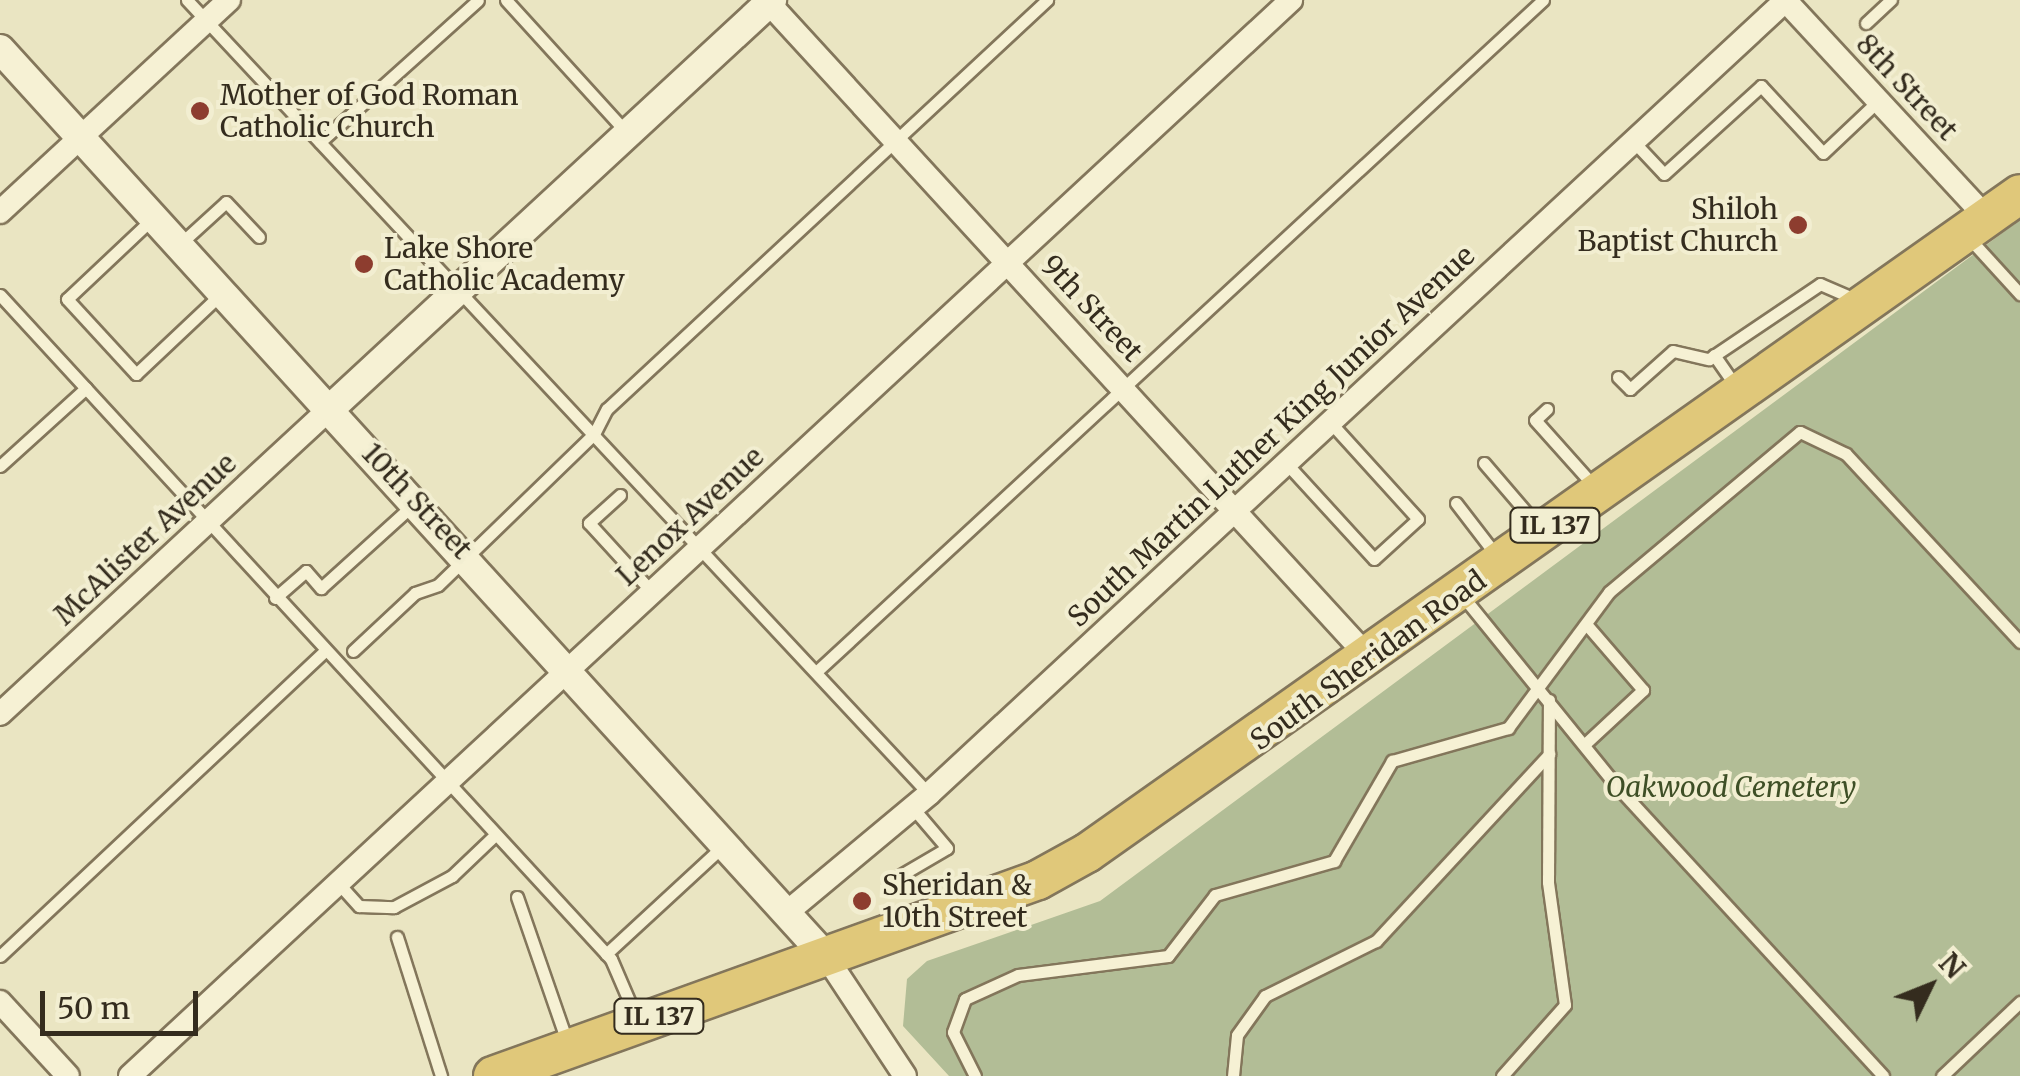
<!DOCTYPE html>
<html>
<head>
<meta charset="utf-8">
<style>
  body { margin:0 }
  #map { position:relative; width:2020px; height:1076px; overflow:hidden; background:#eae5c2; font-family:Merriweather,serif }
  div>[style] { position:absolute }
  .cemetery>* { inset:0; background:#b2bd96 }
  .roads { filter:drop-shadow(2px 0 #83765b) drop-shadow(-2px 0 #83765b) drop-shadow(0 2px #83765b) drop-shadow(0 -2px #83765b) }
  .service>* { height:11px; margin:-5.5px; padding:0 5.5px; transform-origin:5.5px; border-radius:5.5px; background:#f6f1d4 }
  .minor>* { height:22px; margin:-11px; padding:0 11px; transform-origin:11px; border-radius:11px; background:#f6f1d4 }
  .tertiary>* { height:28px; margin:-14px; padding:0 14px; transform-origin:14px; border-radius:14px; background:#f6f1d4 }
  .trunk>* { height:38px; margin:-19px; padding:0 19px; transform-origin:19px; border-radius:19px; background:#e0c87a }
  .dots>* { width:28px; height:28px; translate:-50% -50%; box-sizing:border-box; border:5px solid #f2eed1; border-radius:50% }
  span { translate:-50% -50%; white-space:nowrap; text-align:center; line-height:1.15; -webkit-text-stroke:8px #f2eed1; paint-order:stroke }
  .shield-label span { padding:2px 8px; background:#f2eed1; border:2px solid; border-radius:8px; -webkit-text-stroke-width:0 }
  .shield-label { font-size:25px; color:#342c1e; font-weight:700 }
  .street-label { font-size:28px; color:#342c1e }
  .poi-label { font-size:28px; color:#342c1e }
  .left { translate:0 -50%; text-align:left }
  .right { translate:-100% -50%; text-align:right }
  .park-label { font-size:28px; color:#3e4f26; font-style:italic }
  .north { position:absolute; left:1880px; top:936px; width:100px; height:100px; -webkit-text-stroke:8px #f2eed1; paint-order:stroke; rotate:47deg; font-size:28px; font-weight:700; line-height:40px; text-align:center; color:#342c1e }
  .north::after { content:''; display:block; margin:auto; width:35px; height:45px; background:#342c1e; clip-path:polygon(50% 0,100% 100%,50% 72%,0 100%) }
  .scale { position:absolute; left:40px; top:991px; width:158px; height:45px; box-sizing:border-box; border:5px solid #342c1e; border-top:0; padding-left:12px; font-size:30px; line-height:35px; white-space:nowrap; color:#342c1e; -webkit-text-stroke:8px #f2eed1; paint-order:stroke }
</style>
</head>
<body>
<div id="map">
  <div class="cemetery">
    <div style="clip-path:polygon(2020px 220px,2020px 1076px,949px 1076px,903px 1026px,907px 979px,927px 961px,1100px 901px)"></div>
  </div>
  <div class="roads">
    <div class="service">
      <div style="left:187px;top:0;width:1087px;rotate:46.94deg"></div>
      <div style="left:506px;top:0;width:181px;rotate:47.7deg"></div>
      <div style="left:1866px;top:23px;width:34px;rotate:-43deg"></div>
      <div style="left:1633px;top:141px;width:45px;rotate:46.8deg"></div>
      <div style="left:1664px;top:174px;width:131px;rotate:-42.2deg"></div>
      <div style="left:1761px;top:86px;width:91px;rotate:47.2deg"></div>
      <div style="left:1823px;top:153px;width:76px;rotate:-43.4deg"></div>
      <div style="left:320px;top:142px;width:212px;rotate:-41.9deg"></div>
      <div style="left:153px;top:218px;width:118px;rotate:136.7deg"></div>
      <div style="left:67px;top:299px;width:102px;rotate:47.4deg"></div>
      <div style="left:136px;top:374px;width:117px;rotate:-43.3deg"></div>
      <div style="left:1969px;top:238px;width:76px;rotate:47.7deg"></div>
      <div style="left:180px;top:244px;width:62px;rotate:-42.4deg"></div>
      <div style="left:226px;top:202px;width:48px;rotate:46.7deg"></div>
      <div style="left:0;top:295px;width:902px;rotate:47.38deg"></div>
      <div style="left:611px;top:959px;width:63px;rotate:66.7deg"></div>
      <div style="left:1714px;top:355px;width:40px;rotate:55.1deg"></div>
      <div style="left:1618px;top:377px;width:17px;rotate:45deg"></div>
      <div style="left:1630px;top:389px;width:57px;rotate:-41.5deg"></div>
      <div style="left:1673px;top:351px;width:37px;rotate:13deg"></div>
      <div style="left:1709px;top:359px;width:134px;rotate:-34deg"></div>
      <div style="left:1820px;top:284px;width:40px;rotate:23.4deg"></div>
      <div style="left:1547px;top:409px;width:16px;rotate:137deg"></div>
      <div style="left:1535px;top:420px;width:90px;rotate:48.2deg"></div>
      <div style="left:1286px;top:463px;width:130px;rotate:47.5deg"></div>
      <div style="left:1374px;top:559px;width:59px;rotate:-42.3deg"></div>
      <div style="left:1418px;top:519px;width:131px;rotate:-132.2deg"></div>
      <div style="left:1484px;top:463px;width:83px;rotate:49.4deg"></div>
      <div style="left:0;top:466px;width:116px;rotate:-42.2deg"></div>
      <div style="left:620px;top:495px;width:42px;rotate:137.9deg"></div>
      <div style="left:589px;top:523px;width:95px;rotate:47.6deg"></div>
      <div style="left:1456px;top:503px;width:66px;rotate:52.4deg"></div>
      <div style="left:1461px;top:594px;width:242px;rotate:51deg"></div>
      <div style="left:1613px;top:782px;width:399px;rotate:47.4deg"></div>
      <div style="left:275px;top:598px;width:41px;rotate:-41.1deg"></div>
      <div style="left:306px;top:571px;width:23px;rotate:49deg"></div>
      <div style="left:321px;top:588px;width:125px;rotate:-42.1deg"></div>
      <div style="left:353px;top:651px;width:85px;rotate:-43.1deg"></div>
      <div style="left:415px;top:593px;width:24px;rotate:-19deg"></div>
      <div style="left:438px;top:585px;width:217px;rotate:-44.1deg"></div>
      <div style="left:594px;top:434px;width:28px;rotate:-63deg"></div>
      <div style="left:607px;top:409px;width:601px;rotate:-42.91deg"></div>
      <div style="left:816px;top:672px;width:990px;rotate:-42.75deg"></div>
      <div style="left:1586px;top:743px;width:78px;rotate:-42.9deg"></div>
      <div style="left:1643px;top:690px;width:87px;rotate:-130.8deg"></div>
      <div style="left:901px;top:875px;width:53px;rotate:-30.4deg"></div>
      <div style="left:947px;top:848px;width:52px;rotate:-130.4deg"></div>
      <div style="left:339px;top:884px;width:30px;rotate:48deg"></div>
      <div style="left:359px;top:906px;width:35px;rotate:2deg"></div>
      <div style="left:394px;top:907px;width:66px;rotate:-28.1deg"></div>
      <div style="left:452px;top:876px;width:59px;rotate:-43.6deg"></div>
      <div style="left:517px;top:897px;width:156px;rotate:70.9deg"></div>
      <div style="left:397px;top:937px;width:146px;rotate:72.4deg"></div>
      <div style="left:606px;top:954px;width:158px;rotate:-42.7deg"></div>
      <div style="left:0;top:956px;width:444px;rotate:-43.2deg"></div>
      <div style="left:975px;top:1076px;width:49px;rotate:-116.6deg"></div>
      <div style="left:953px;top:1032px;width:35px;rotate:-70deg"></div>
      <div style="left:965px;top:999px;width:58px;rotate:-24.4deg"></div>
      <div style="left:1018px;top:975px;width:151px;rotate:-7.2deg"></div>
      <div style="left:1168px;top:956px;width:77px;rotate:-52.4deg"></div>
      <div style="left:1215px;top:895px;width:124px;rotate:-15.9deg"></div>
      <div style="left:1334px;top:861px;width:116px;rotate:-59.9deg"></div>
      <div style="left:1392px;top:761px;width:121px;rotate:-15.9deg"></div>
      <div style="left:1508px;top:728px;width:169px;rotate:-53.4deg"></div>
      <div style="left:1609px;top:592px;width:249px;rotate:-40deg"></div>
      <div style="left:1800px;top:432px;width:51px;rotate:25.6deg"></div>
      <div style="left:1846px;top:454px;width:256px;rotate:47.2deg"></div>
      <div style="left:1233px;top:1076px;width:41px;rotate:-84.4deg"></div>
      <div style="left:1237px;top:1035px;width:48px;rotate:-54.3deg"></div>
      <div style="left:1265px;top:996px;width:124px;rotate:-26.4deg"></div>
      <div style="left:1376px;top:941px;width:255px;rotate:-47.2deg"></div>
      <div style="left:1502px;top:1076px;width:95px;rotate:-48.4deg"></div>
      <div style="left:1565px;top:1005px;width:124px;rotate:-97.9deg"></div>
      <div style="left:1548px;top:882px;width:182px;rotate:-89.7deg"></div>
      <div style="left:1942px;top:1076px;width:108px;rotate:-43.5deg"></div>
    </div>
    <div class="minor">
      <div style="left:766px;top:0;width:894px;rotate:47.49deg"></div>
      <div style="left:1785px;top:0;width:294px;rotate:47.2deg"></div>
      <div style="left:0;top:212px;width:312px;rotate:-42.8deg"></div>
      <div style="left:0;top:714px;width:451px;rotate:-42.8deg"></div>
      <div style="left:791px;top:909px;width:180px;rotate:-39.8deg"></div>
      <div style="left:929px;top:794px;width:1168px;rotate:-42.81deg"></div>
      <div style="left:827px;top:958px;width:141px;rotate:56.5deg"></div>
      <div style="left:0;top:1002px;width:100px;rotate:47.4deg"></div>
      <div style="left:130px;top:1076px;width:1583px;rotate:-42.82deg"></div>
    </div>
    <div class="tertiary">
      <div style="left:0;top:49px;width:1229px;rotate:47.7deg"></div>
      <div style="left:331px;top:408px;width:601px;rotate:-42.77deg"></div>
    </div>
    <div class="trunk">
      <div style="left:493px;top:1076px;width:579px;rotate:-19.78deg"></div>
      <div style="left:1038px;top:880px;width:56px;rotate:-28.9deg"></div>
      <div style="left:1087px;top:853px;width:1142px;rotate:-35.23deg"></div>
    </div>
  </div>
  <div class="dots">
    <div style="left:200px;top:111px;background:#8d3d2f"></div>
    <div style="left:1798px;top:225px;background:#8d3d2f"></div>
    <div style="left:364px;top:264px;background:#8d3d2f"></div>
    <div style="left:862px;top:901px;background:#8d3d2f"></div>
  </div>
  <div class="shield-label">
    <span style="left:1555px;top:525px">IL 137</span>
    <span style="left:659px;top:1016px">IL 137</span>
  </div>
  <div class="street-label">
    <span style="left:1907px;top:87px;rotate:47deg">8th Street</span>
    <span style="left:1092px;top:308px;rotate:47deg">9th Street</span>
    <span style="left:1271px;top:436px;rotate:-43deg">South Martin Luther King Junior Avenue</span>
    <span style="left:417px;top:501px;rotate:47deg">10th Street</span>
    <span style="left:690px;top:516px;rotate:-43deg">Lenox Avenue</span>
    <span style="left:145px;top:539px;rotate:-43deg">McAlister Avenue</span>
    <span style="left:1368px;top:660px;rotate:-36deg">South Sheridan Road</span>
  </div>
  <div class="poi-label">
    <span class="left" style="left:220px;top:111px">Mother of God Roman<br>Catholic Church</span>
    <span class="right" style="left:1778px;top:225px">Shiloh<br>Baptist Church</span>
    <span class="left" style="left:384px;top:264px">Lake Shore<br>Catholic Academy</span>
    <span class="left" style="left:882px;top:901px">Sheridan &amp;<br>10th Street</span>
  </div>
  <div class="park-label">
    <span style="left:1731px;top:787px">Oakwood Cemetery</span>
  </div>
  <div class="north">N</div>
  <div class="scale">50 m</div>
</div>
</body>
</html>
